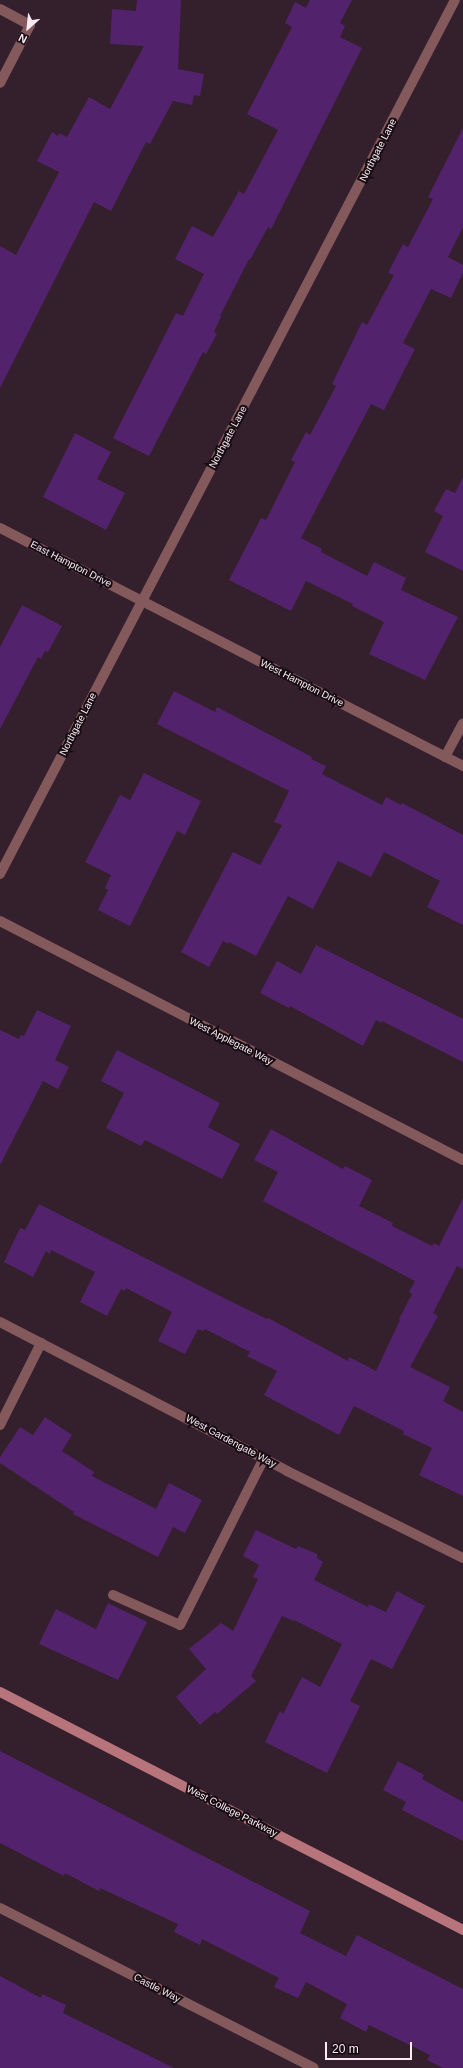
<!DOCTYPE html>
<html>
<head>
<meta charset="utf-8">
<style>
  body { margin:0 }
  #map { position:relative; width:463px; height:2068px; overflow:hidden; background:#341f2c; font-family:Helvetica,sans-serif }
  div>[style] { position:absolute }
  .building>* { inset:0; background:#52236c }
  .lane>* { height:10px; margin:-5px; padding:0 5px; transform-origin:5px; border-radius:5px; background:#84595c }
  .street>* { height:10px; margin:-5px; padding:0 5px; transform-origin:5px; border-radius:5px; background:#84595c }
  .secondary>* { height:10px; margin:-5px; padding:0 5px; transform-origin:5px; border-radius:5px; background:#b8747b }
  span { translate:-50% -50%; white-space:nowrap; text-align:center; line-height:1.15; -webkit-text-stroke:4px #160c12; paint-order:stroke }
  .street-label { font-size:10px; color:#faebf3 }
  .north { position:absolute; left:8px; top:8px; width:40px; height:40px; -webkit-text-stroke:3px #160c12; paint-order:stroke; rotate:207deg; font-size:11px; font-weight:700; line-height:16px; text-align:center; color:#faebf3 }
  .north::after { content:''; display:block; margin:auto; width:14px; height:18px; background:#faebf3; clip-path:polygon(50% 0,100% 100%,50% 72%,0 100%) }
  .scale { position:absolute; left:325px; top:2042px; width:87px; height:18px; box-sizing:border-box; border:2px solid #faebf3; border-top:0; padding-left:5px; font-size:12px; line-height:14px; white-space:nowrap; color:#faebf3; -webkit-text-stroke:3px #160c12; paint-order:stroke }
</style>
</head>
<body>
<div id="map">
  <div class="building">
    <div style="clip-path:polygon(137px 0,181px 0,178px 69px,204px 74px,200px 96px,194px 95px,192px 105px,173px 101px,150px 144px,146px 142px,111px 211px,94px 202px,0 388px,0 246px,16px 255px,59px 172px,37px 161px,52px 132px,58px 136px,59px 133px,67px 137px,89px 97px,110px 109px,144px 46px,110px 44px,112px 9px,136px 11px)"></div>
    <div style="clip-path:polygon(310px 0,352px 0,340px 23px,345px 26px,340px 37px,362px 48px,271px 229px,268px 227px,250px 260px,249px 259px,220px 316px,221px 317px,214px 332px,217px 334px,206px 354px,203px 352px,149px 456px,113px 438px,176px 313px,183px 316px,204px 274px,175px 259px,192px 226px,213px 237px,239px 191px,244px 194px,278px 130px,247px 114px,292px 27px,285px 23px,295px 2px,306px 8px)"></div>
    <div style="clip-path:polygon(463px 128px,463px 227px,448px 257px,463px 265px,463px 273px,451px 298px,431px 289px,403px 343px,415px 349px,384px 410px,371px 404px,301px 538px,322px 549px,321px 552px,367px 576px,374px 562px,406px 578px,401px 590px,458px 617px,425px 680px,369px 654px,384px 622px,352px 606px,353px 604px,306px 581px,291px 611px,229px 580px,261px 518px,266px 520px,295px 462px,291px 460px,306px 432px,310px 435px,336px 386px,332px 384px,362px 322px,367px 325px,394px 275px,388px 273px,403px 244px,408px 247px,433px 199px,428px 197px)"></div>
    <div style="clip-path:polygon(75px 433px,111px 452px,97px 479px,125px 493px,106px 530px,43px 497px)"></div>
    <div style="clip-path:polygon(463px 477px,463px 571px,425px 552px,443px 516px,434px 511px,446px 489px,455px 493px)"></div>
    <div style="clip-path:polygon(22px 605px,62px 626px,48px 652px,45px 651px,41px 659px,38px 657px,0 729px,0 647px)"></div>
    <div style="clip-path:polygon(174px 691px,215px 712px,217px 707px,312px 757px,311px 759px,326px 766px,322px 774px,382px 805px,386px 797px,401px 805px,402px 803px,463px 835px,463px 925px,427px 907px,440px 881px,384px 852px,371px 877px,338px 861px,313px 909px,288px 896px,256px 956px,229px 942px,228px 944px,223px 941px,209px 967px,181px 952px,233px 852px,260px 865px,282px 825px,274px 822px,289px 791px,157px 724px)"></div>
    <div style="clip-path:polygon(144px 773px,201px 801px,185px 835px,177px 831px,130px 926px,98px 910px,108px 890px,105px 888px,111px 875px,85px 862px,120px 795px,130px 800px)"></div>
    <div style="clip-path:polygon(316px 945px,463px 1019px,463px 1062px,382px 1021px,381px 1023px,376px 1020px,363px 1046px,290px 1006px,289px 1008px,260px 993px,277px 961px,301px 974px)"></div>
    <div style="clip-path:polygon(37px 1010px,71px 1026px,55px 1060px,69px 1067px,58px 1089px,43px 1081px,0 1165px,0 1030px,19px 1039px,21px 1035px,24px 1036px)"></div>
    <div style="clip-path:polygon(117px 1050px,220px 1103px,208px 1127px,240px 1144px,222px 1179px,145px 1140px,141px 1146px,106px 1128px,124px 1093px,101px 1081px)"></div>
    <div style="clip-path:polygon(271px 1129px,343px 1169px,345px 1166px,372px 1180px,359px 1206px,393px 1223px,392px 1226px,432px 1246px,434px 1243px,439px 1246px,463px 1198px,463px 1269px,457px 1266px,433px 1313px,438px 1316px,410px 1367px,450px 1387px,443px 1401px,463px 1412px,463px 1496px,419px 1475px,432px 1448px,403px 1434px,404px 1431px,354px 1406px,339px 1435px,264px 1395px,277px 1371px,247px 1356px,250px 1352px,205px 1329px,203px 1331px,198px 1329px,185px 1354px,158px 1341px,172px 1312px,126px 1288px,125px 1291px,121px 1289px,107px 1316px,80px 1302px,95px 1272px,51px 1250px,50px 1254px,46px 1251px,33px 1277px,4px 1262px,20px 1228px,25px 1230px,39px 1204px,226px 1299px,267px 1319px,268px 1318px,348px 1361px,349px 1357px,376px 1371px,400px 1320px,399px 1319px,412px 1294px,409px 1292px,415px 1281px,263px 1201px,278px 1172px,254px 1160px)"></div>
    <div style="clip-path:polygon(45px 1417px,72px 1435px,62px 1451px,94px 1472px,92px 1476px,156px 1509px,169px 1483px,202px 1500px,185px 1533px,173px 1527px,158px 1557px,73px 1514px,74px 1512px,0 1463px,0 1457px,20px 1427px,33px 1435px)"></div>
    <div style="clip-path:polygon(256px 1530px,296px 1549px,298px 1546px,317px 1554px,317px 1558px,323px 1562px,314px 1580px,368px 1607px,369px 1604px,386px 1612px,397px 1591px,425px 1606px,392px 1669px,371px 1659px,350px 1701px,360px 1706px,327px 1773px,265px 1742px,280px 1711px,283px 1714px,302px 1677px,320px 1687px,342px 1644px,294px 1620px,294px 1621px,282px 1616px,251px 1676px,256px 1681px,217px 1714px,215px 1712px,200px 1725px,176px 1697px,206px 1669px,189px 1649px,221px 1623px,233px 1631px,258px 1579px,253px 1577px,259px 1565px,243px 1556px)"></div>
    <div style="clip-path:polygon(108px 1603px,147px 1622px,118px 1680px,39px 1644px,56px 1609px,96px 1629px)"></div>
    <div style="clip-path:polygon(0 1751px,310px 1911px,300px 1933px,346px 1956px,357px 1935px,463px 1989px,463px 2068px,443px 2068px,427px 2060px,430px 2055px,369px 2025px,366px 2032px,340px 2018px,347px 2004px,306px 1982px,298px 1998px,274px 1987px,279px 1978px,202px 1939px,200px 1945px,174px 1932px,178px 1924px,100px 1888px,99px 1891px,65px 1873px,64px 1876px,0 1843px)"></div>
    <div style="clip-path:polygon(398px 1761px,424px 1775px,422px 1779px,463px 1802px,463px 1841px,402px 1810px,406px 1802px,383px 1790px)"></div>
    <div style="clip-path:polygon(0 1976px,41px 1998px,42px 1994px,66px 2005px,63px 2013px,174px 2068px,0 2068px)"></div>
  </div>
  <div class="lane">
    <div style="left:0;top:1425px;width:92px;rotate:-63.4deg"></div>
    <div style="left:113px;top:1595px;width:73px;rotate:24.1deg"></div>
    <div style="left:180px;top:1625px;width:187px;rotate:-63.3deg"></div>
  </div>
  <div class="street">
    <div style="left:0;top:9px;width:34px;rotate:28deg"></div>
    <div style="left:30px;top:25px;width:65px;rotate:117.3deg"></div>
    <div style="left:0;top:528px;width:521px;rotate:27.2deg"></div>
    <div style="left:445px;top:757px;width:38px;rotate:-62deg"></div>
    <div style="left:0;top:874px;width:985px;rotate:-62.5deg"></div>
    <div style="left:0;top:921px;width:521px;rotate:27.3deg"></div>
    <div style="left:0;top:1322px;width:323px;rotate:27.4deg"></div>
    <div style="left:287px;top:1471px;width:196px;rotate:26.3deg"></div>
    <div style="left:0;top:1908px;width:352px;rotate:27deg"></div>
  </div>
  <div class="secondary">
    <div style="left:0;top:1692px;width:521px;rotate:27.2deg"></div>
  </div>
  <div class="street-label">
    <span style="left:378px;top:150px;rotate:-63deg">Northgate Lane</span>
    <span style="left:228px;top:437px;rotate:-62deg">Northgate Lane</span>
    <span style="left:71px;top:564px;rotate:27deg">East Hampton Drive</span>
    <span style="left:302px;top:683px;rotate:27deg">West Hampton Drive</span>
    <span style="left:78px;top:724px;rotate:-63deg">Northgate Lane</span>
    <span style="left:231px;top:1041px;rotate:27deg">West Applegate Way</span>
    <span style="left:231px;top:1441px;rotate:28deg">West Gardengate Way</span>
    <span style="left:232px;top:1811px;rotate:27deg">West College Parkway</span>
    <span style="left:157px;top:1988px;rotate:27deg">Castle Way</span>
  </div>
  <div class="north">N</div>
  <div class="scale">20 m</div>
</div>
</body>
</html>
